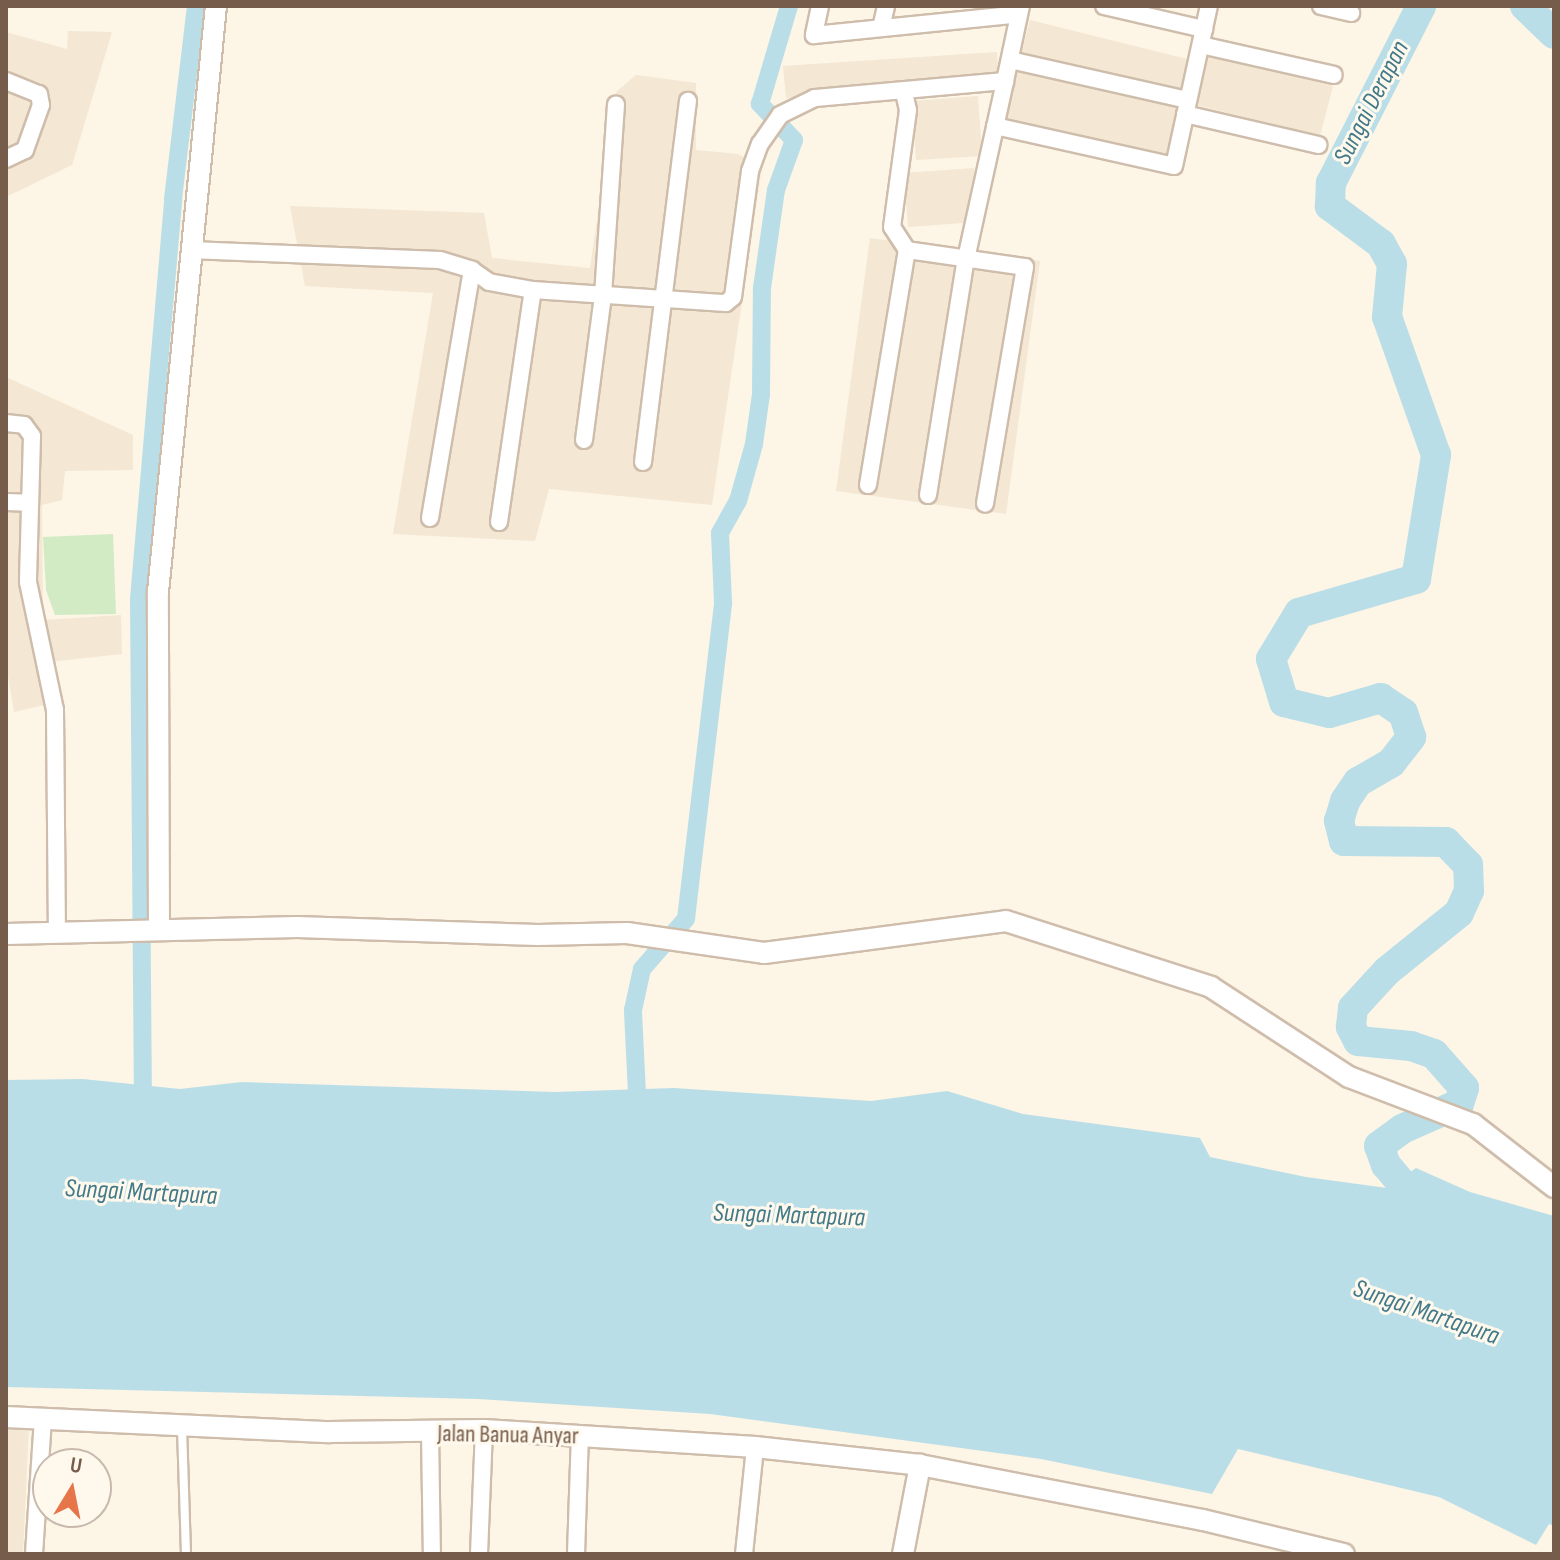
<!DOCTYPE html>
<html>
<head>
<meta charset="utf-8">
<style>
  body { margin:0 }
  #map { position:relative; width:1560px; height:1560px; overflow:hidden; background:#fdf5e6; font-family:"Sofia Sans Condensed",sans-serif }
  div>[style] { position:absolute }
  .residential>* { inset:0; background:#f4e7d4 }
  .green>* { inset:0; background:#d2ebc4 }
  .water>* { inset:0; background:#badee7 }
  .canal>* { height:18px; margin:-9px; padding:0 9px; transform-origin:9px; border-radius:9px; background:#badee7 }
  .river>* { height:30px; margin:-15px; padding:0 15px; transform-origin:15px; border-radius:15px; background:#badee7 }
  .roads { filter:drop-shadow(2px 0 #cfbdac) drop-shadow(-2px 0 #cfbdac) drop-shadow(0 2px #cfbdac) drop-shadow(0 -2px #cfbdac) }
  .service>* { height:8px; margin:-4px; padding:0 4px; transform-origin:4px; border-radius:4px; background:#fff }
  .minor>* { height:16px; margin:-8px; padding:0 8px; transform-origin:8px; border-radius:8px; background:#fff }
  .tertiary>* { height:20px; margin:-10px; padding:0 10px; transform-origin:10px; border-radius:10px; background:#fff }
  span { translate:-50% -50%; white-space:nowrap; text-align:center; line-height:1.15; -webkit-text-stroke:6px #fff9ed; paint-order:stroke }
  .street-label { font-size:24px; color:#765c4a }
  .water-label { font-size:26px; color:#437a8a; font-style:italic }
  .frame { position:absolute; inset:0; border:8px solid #765c4a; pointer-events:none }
  .north { position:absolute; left:32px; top:1448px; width:80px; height:80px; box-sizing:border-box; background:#fff9ed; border:2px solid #c8baac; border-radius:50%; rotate:10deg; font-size:22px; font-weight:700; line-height:32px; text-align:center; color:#765c4a }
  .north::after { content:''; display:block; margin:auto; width:28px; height:36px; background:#e7754a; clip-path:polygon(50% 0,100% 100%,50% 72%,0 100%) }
</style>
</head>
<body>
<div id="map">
  <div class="residential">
    <div style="clip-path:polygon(1030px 20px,1191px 60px,1165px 164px,1003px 124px)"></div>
    <div style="clip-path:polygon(68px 31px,112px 32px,72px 165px,6px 197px,6px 32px,67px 49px)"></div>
    <div style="clip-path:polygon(997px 52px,999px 84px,786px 98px,783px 66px)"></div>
    <div style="clip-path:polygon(1205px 54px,1333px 86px,1320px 136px,1192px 104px)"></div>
    <div style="clip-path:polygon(636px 75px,696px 83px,696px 150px,738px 154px,762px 166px,712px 505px,549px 489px,535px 541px,393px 534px,433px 293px,305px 286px,290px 206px,484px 213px,492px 258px,590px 268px,616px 92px)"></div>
    <div style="clip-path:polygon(978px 96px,982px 156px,916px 160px,912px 101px)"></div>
    <div style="clip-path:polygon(974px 168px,977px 222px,908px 227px,904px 173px)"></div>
    <div style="clip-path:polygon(870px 238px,1040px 261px,1006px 514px,836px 491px)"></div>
    <div style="clip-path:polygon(6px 377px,133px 435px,133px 470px,65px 471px,62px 500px,42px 505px,43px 620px,121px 615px,122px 654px,49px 662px,49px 704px,14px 712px,6px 664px)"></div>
    <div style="clip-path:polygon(6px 1423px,29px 1425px,23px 1554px,6px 1554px)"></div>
  </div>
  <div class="green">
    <div style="clip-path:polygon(113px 534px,116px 614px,55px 615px,46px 590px,43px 537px)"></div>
  </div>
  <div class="water">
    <div style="clip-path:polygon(83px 1079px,180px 1089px,242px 1082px,555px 1092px,674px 1088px,871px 1101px,947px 1091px,1023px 1114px,1200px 1138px,1210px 1157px,1306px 1177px,1387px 1188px,1416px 1168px,1470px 1192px,1554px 1216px,1554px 1526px,1549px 1524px,1536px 1545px,1439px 1497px,1238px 1449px,1212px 1494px,1041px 1459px,710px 1414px,478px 1399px,6px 1387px,6px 1080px)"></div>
  </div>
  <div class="canal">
    <div style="left:143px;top:1108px;width:509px;rotate:-90.45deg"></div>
    <div style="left:139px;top:599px;width:401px;rotate:-85.1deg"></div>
    <div style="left:173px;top:199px;width:194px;rotate:-83.2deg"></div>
    <div style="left:638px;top:1114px;width:104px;rotate:-92.8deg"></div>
    <div style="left:633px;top:1010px;width:42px;rotate:-77.6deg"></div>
    <div style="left:642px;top:969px;width:67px;rotate:-48.7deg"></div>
    <div style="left:686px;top:919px;width:319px;rotate:-83.3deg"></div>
    <div style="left:723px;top:602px;width:69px;rotate:-92.5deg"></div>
    <div style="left:720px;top:533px;width:37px;rotate:-61deg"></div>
    <div style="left:738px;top:501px;width:59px;rotate:-74.3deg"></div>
    <div style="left:754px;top:444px;width:50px;rotate:-82deg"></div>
    <div style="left:761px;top:394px;width:106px;rotate:-89.5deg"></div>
    <div style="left:762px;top:288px;width:99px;rotate:-81.9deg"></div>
    <div style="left:776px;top:190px;width:53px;rotate:-70.2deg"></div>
    <div style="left:794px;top:140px;width:50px;rotate:-133.4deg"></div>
    <div style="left:760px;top:104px;width:102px;rotate:-73.5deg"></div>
  </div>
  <div class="river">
    <div style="left:1525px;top:6px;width:40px;rotate:44deg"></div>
    <div style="left:1405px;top:1215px;width:24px;rotate:-83deg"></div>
    <div style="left:1408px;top:1191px;width:34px;rotate:-130deg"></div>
    <div style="left:1386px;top:1165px;width:20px;rotate:-110deg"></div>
    <div style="left:1379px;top:1146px;width:29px;rotate:-36deg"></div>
    <div style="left:1402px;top:1129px;width:62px;rotate:-23.7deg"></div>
    <div style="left:1459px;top:1104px;width:17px;rotate:-73deg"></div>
    <div style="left:1464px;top:1088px;width:45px;rotate:-131.4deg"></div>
    <div style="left:1434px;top:1054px;width:24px;rotate:-161deg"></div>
    <div style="left:1411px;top:1046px;width:53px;rotate:-174.6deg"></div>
    <div style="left:1358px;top:1041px;width:16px;rotate:-117deg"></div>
    <div style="left:1351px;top:1027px;width:19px;rotate:-84deg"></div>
    <div style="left:1353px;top:1008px;width:50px;rotate:-47.4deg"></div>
    <div style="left:1387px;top:971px;width:92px;rotate:-38.9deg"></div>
    <div style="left:1459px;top:913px;width:24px;rotate:-66deg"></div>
    <div style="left:1469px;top:891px;width:26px;rotate:-92deg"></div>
    <div style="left:1468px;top:865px;width:32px;rotate:-134deg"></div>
    <div style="left:1446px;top:842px;width:102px;rotate:-179.4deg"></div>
    <div style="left:1344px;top:841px;width:21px;rotate:-104deg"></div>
    <div style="left:1339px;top:821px;width:21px;rotate:-73deg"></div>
    <div style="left:1345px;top:801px;width:23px;rotate:-56deg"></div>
    <div style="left:1358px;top:782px;width:38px;rotate:-30deg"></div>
    <div style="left:1391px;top:763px;width:33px;rotate:-52deg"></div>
    <div style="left:1411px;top:737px;width:25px;rotate:-108deg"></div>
    <div style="left:1403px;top:713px;width:27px;rotate:-146deg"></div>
    <div style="left:1381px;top:698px;width:54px;rotate:163.9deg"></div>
    <div style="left:1329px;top:713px;width:46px;rotate:-166.3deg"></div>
    <div style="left:1284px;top:702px;width:45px;rotate:-106.8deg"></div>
    <div style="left:1271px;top:659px;width:54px;rotate:-58.7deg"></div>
    <div style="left:1299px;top:613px;width:122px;rotate:-16.2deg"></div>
    <div style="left:1416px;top:579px;width:126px;rotate:-80.8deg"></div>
    <div style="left:1436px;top:455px;width:146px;rotate:-109.5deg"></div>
    <div style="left:1387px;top:317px;width:53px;rotate:-84.6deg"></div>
    <div style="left:1392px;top:264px;width:23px;rotate:-119deg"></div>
    <div style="left:1381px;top:244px;width:64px;rotate:-143.3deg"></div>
    <div style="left:1330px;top:206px;width:23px;rotate:-88deg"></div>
    <div style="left:1331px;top:183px;width:199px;rotate:-63deg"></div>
  </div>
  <div class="roads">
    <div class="service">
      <div style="left:182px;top:1427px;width:127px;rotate:88.2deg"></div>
    </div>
    <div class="minor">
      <div style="left:820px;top:6px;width:30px;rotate:102deg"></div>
      <div style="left:814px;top:35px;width:206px;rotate:-5.8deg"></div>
      <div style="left:1104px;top:6px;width:103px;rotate:13deg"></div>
      <div style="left:1321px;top:6px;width:31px;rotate:13deg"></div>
      <div style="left:881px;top:28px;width:23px;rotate:-77deg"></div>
      <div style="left:1201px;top:45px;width:136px;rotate:12.7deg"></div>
      <div style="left:1010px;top:60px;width:182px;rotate:12.7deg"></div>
      <div style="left:6px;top:81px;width:35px;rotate:22deg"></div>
      <div style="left:39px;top:94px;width:11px;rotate:80deg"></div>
      <div style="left:41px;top:105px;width:48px;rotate:109.6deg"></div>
      <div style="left:25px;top:150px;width:21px;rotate:155deg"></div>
      <div style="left:1185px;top:114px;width:137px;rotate:13.1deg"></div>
      <div style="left:995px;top:126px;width:183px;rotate:12.6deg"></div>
      <div style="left:1174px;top:166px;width:164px;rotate:-77.7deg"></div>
      <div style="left:190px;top:250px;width:250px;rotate:2.3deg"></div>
      <div style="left:440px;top:260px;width:34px;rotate:17deg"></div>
      <div style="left:472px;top:270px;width:21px;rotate:35deg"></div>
      <div style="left:489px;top:282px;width:45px;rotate:10.3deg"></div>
      <div style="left:533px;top:290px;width:193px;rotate:3.9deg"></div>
      <div style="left:726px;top:303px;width:9px;rotate:-41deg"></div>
      <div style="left:733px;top:297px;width:127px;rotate:-82.3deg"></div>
      <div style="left:750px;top:171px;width:29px;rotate:-70deg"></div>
      <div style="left:760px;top:144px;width:35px;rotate:-55deg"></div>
      <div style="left:780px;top:115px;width:39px;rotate:-26deg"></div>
      <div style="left:815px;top:98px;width:191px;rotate:-5.1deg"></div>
      <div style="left:1005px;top:81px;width:77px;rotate:-78deg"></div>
      <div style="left:907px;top:250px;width:119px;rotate:8.2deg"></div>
      <div style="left:1025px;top:267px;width:240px;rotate:99.6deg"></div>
      <div style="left:6px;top:423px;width:18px;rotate:6deg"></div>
      <div style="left:24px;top:425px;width:14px;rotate:54deg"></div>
      <div style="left:32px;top:436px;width:146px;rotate:91.6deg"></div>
      <div style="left:28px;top:582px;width:131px;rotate:78.1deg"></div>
      <div style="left:55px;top:710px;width:221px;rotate:89.5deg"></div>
      <div style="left:584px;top:440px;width:146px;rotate:-82.5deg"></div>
      <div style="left:603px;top:295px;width:191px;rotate:-86.1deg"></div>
      <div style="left:643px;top:462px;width:364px;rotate:-82.9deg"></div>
      <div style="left:868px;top:485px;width:238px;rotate:-80.6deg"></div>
      <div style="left:907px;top:250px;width:27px;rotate:-123deg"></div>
      <div style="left:892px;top:227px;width:118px;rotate:-82.2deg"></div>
      <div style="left:908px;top:110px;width:17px;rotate:-103deg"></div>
      <div style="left:928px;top:495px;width:239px;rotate:-80.9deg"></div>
      <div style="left:966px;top:259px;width:182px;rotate:-77.6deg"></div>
      <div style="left:6px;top:502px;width:23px;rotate:2deg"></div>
      <div style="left:430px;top:518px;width:252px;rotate:-80.4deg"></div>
      <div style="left:499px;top:522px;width:234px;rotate:-81.7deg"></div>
      <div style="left:430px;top:1433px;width:121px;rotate:89.1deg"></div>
      <div style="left:34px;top:1554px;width:134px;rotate:-86.2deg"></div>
      <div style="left:479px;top:1554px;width:124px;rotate:-87.7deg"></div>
      <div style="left:576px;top:1554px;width:118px;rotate:-88.1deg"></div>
      <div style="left:744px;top:1554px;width:108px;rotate:-84.1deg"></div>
    </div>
    <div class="tertiary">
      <div style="left:159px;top:929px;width:337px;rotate:-90.2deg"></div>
      <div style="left:158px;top:592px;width:589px;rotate:-84.35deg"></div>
      <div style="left:6px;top:934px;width:291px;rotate:-1.4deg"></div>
      <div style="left:297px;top:927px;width:241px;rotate:1.9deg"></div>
      <div style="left:538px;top:935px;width:89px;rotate:-1.3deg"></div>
      <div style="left:627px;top:933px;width:138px;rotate:8.3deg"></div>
      <div style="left:764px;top:953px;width:244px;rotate:-7.5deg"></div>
      <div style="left:1006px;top:921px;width:215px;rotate:17.8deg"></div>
      <div style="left:1211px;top:987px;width:165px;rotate:33.1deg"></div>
      <div style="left:1349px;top:1077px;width:133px;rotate:20.8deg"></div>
      <div style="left:1473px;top:1124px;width:103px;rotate:37.9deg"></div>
      <div style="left:6px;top:1417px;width:324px;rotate:2.7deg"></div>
      <div style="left:330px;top:1432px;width:154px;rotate:-0.7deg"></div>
      <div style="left:484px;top:1430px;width:272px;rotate:3.6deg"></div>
      <div style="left:755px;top:1447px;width:166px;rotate:6.2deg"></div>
      <div style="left:920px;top:1465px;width:288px;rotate:11deg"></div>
      <div style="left:1203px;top:1520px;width:145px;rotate:13.6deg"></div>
      <div style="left:903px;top:1554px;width:91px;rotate:-79.2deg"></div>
    </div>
  </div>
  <div class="street-label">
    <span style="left:508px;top:1435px;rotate:1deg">Jalan Banua Anyar</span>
  </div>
  <div class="water-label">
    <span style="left:1372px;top:103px;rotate:-63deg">Sungai Derapan</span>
    <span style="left:141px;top:1193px;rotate:3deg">Sungai Martapura</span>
    <span style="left:789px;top:1216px;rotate:2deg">Sungai Martapura</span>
    <span style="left:1426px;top:1313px;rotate:19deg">Sungai Martapura</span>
  </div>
  <div class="frame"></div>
  <div class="north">U</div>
</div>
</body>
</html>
